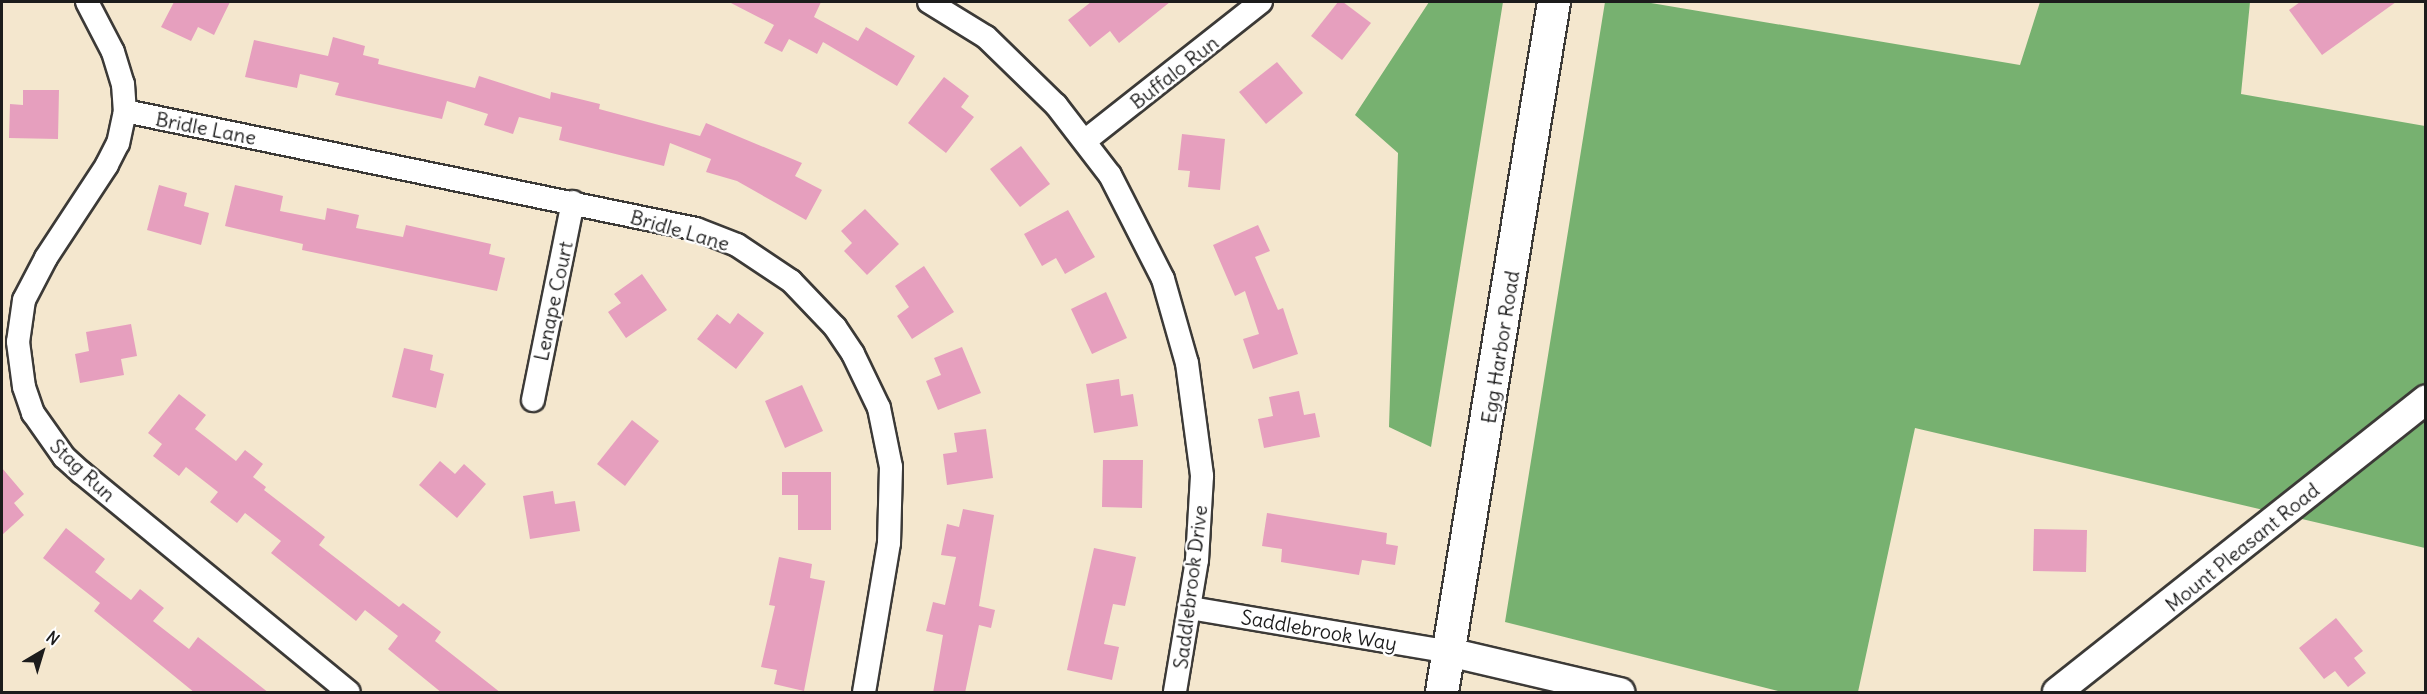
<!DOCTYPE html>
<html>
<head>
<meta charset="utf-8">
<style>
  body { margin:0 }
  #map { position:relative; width:2427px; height:694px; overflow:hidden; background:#f4e7ce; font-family:Delius,sans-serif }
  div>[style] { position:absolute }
  .forest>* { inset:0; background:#77b170 }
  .building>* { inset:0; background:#e69fbe }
  .roads { filter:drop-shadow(2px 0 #3c3a37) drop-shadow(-2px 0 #3c3a37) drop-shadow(0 2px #3c3a37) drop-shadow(0 -2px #3c3a37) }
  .minor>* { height:22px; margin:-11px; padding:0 11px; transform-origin:11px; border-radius:11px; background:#fff }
  .tertiary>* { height:28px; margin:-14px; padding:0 14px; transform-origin:14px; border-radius:14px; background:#fff }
  .secondary>* { height:32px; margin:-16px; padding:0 16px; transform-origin:16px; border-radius:16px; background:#fff }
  span { translate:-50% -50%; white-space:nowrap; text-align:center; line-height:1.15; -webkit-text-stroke:5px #fff; paint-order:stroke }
  .street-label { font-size:20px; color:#1c1c1c }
  .frame { position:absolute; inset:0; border:3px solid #1c1c1c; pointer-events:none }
  .north { position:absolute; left:12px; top:622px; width:60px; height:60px; -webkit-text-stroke:4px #fff; paint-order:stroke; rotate:38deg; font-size:16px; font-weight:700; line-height:24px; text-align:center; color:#1c1c1c }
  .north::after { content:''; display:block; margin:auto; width:21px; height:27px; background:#1c1c1c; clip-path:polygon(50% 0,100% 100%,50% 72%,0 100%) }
</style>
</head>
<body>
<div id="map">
  <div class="forest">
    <div style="clip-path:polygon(1429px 2px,1503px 2px,1431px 447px,1389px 427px,1398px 153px,1355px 115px)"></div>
    <div style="clip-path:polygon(1605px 2px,1645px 2px,2020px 65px,2040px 2px,2250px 2px,2241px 94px,2425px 126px,2425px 548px,1915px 428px,1858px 692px,1782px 692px,1505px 622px)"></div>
  </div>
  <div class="building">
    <div style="clip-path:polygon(174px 2px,230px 2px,214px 35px,198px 27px,191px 41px,161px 27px)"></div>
    <div style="clip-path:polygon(729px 2px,821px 2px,814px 17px,858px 41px,866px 27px,915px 56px,897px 86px,823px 42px,817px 54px,789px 39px,782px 52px,764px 43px,774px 25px)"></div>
    <div style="clip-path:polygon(1091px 2px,1170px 2px,1119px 43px,1110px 31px,1090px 47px,1068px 20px)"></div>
    <div style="clip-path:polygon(1338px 2px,1343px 2px,1371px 23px,1342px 60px,1311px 36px)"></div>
    <div style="clip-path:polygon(2300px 2px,2396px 2px,2322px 55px,2289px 10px)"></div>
    <div style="clip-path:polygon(333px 37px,365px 46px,363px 55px,379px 59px,378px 64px,475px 88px,479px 76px,550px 99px,551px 92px,600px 104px,599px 109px,700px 136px,706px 123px,802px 163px,795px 176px,822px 190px,806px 220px,737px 181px,706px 172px,711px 159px,670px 143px,664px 166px,559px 140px,562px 127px,519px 117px,513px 134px,484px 125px,488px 114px,447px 101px,442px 119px,335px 95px,339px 83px,300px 74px,297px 88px,245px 77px,254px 40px,328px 56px)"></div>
    <div style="clip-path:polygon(1277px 62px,1303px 93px,1266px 124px,1239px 92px)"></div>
    <div style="clip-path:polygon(944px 77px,969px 96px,961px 107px,974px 117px,946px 153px,908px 123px)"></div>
    <div style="clip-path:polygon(23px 90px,59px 90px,58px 139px,9px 138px,10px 104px,23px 105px)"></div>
    <div style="clip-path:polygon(1182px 134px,1225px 139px,1220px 190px,1188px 187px,1190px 171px,1178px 170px)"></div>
    <div style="clip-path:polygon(1021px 146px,1050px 184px,1020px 207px,990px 169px)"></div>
    <div style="clip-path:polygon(159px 185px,187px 193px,184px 206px,209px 213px,201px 245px,147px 230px)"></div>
    <div style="clip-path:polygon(235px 185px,283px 196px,280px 211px,325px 220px,327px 208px,359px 215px,356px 228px,403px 237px,406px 225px,491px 244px,489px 254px,505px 258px,497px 291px,302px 250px,303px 244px,225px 226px)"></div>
    <div style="clip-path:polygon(865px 209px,899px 244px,867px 275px,844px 251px,852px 243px,841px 231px)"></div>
    <div style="clip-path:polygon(1068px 210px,1095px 257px,1065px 274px,1056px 258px,1042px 266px,1024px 234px)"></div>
    <div style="clip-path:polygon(1258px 225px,1270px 251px,1255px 257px,1278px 310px,1283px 308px,1298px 354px,1253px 369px,1243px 339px,1259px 334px,1245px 291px,1235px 296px,1213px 245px)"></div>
    <div style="clip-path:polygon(924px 266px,954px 312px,912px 339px,897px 316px,909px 307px,895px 286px)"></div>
    <div style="clip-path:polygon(642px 274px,667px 310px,626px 338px,608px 312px,621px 303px,614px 294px)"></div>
    <div style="clip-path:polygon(1106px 292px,1127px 338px,1092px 354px,1071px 309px)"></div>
    <div style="clip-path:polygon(738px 313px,764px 333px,736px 369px,697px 339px,717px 314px,730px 324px)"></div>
    <div style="clip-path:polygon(131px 324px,137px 356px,121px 359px,124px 375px,80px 383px,75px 354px,89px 351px,86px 332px)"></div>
    <div style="clip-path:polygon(962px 347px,981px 393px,938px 410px,926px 381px,941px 375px,934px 358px)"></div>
    <div style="clip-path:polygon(404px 348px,433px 355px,430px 370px,444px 374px,436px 408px,392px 397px)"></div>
    <div style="clip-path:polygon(1119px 379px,1121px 396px,1133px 394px,1138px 426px,1094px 433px,1086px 384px)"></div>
    <div style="clip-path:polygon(802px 385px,823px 431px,785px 448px,765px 401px)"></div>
    <div style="clip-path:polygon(1299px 391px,1304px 415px,1315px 413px,1320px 437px,1264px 448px,1258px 419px,1273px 416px,1269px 397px)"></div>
    <div style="clip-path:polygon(179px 394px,206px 415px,195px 429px,208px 439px,236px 461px,245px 450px,263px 464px,253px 477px,266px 487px,264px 490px,325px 537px,319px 545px,399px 607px,403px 603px,441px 632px,435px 641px,501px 693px,442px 693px,388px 649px,398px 636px,365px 610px,356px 621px,271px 553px,281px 541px,245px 513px,237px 523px,210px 502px,218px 492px,186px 467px,179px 476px,153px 456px,162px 444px,148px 433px)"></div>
    <div style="clip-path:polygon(632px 420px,659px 441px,625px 486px,597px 464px)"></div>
    <div style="clip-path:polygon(986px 429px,993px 478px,947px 485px,943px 454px,957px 452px,954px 433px)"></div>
    <div style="clip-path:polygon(1103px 460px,1143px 460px,1142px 508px,1102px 507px)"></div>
    <div style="clip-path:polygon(440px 461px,455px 474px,464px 464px,486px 484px,457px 518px,419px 485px)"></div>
    <div style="clip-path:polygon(2px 468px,24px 494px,14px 503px,24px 515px,2px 535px)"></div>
    <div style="clip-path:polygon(782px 472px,831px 472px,831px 530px,798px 530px,798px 495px,782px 495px)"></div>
    <div style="clip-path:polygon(553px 491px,555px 504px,575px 501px,580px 531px,530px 539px,523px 496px)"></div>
    <div style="clip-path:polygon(963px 509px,994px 515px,979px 606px,995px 610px,991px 628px,979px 625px,965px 693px,933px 693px,943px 635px,926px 631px,933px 602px,945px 605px,956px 557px,941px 555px,947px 524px,959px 527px)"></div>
    <div style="clip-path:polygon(1267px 513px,1387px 533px,1386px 544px,1398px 546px,1395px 565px,1362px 560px,1359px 575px,1281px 562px,1282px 549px,1262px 546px)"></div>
    <div style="clip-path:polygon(66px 528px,105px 559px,95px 572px,131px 600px,140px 589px,164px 608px,153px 621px,189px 649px,198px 637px,269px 693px,195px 693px,157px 662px,94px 611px,100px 603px,43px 558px)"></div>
    <div style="clip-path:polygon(2034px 529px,2087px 530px,2086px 572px,2033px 571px)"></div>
    <div style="clip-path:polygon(1094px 548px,1136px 557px,1125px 606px,1113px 604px,1104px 644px,1119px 647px,1112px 680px,1067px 670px)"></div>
    <div style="clip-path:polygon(779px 557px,812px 564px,810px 578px,825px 581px,804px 691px,774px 684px,777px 670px,761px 667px,775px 606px,769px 605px)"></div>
    <div style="clip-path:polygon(2336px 618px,2363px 651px,2354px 658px,2366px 673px,2348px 687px,2335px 671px,2324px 679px,2299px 648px)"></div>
  </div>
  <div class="roads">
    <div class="minor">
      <div style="left:87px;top:2px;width:56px;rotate:62.5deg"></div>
      <div style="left:113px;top:52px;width:34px;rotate:73deg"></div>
      <div style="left:123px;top:84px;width:27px;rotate:86deg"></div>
      <div style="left:125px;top:111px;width:33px;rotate:102deg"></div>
      <div style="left:118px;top:143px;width:25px;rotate:117deg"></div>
      <div style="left:107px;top:165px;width:111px;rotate:123.3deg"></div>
      <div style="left:46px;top:258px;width:47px;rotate:117.6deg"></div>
      <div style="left:24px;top:300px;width:42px;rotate:98.1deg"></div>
      <div style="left:18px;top:342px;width:45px;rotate:82.4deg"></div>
      <div style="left:24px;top:387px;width:28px;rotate:71deg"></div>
      <div style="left:33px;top:413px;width:54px;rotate:54.8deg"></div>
      <div style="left:64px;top:457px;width:24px;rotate:42deg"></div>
      <div style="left:82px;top:473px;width:345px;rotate:39.4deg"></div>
      <div style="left:929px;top:2px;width:67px;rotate:31.6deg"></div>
      <div style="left:986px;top:37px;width:98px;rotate:44.2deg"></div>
      <div style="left:1056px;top:105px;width:88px;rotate:52.4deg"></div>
      <div style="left:1110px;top:175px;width:117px;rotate:63deg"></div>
      <div style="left:1163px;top:279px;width:87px;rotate:74.1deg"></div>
      <div style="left:1187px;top:363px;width:114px;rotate:82.4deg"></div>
      <div style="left:1202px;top:476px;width:84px;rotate:93.4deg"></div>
      <div style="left:1197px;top:560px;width:134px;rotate:99.5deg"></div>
      <div style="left:125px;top:111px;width:583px;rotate:11.68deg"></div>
      <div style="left:696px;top:229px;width:44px;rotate:21.3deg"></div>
      <div style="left:737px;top:245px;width:65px;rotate:33.7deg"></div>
      <div style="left:791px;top:281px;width:64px;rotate:46.3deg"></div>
      <div style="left:835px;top:327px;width:32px;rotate:56deg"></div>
      <div style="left:853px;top:354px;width:60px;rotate:64.3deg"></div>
      <div style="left:879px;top:408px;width:60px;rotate:78.5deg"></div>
      <div style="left:891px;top:467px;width:76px;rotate:91.5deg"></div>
      <div style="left:889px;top:543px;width:151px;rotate:99.5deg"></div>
      <div style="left:1086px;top:140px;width:223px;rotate:-38.3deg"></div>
      <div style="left:533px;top:400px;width:202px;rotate:-78.6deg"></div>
      <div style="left:1190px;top:608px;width:263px;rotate:9.6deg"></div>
    </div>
    <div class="tertiary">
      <div style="left:1449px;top:652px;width:176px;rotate:13.2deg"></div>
      <div style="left:2057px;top:692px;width:471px;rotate:-38.4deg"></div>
    </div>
    <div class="secondary">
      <div style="left:1442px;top:692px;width:699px;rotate:-80.78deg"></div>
    </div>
  </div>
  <div class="street-label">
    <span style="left:1174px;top:72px;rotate:-38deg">Buffalo Run</span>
    <span style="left:206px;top:128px;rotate:11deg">Bridle Lane</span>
    <span style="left:680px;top:230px;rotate:16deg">Bridle Lane</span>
    <span style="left:553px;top:301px;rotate:-78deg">Lenape Court</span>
    <span style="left:1500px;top:347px;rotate:-81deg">Egg Harbor Road</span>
    <span style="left:83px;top:470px;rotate:43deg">Stag Run</span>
    <span style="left:2242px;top:547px;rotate:-39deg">Mount Pleasant Road</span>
    <span style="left:1190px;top:587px;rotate:-83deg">Saddlebrook Drive</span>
    <span style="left:1319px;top:630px;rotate:10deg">Saddlebrook Way</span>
  </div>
  <div class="frame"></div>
  <div class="north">N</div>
</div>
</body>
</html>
